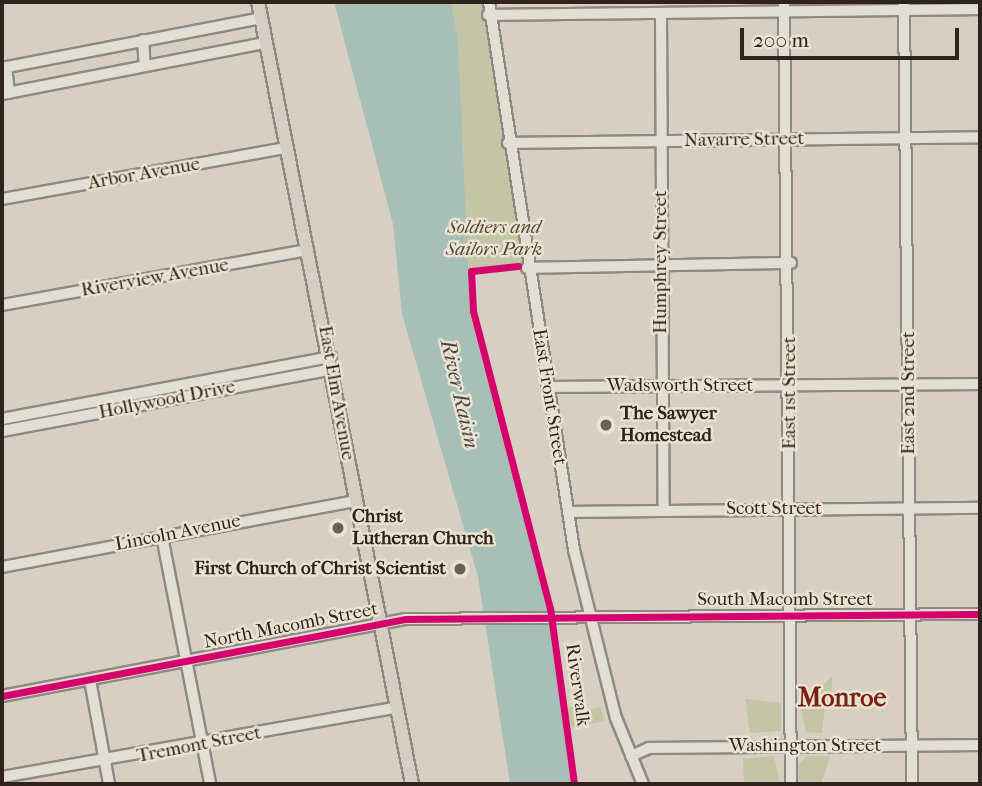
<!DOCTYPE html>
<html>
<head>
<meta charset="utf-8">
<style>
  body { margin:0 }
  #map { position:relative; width:982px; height:786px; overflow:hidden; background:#d7d0c2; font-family:"IM FELL French Canon",serif }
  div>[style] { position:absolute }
  .green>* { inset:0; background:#c2c6a6 }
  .water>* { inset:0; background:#a8bfb7 }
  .roads { filter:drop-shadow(2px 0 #8e8981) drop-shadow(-2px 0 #8e8981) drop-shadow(0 2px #8e8981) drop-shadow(0 -2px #8e8981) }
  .minor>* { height:10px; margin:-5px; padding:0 5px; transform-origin:5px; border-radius:5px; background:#e1ded6 }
  .major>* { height:12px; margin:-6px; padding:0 6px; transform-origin:6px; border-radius:6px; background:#d5cec2 }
  .cycleway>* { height:7px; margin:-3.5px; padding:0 3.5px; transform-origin:3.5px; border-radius:3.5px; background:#d6006c }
  .dots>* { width:19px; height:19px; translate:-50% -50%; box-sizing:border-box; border:4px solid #ebe3d2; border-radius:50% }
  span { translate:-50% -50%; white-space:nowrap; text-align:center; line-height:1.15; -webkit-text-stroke:5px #ebe3d2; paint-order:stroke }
  .street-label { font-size:19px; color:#2f231c }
  .park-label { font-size:19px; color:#504a39; font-style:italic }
  .poi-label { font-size:19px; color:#2f231c; font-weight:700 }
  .left { translate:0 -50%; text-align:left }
  .right { translate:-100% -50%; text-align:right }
  .water-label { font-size:21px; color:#484842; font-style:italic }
  .district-label { font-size:26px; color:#7a1f14; font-weight:700 }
  .frame { position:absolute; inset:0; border:4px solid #2f231c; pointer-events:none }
  .scale { position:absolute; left:740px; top:28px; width:219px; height:32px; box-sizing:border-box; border:4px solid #2f231c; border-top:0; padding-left:9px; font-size:21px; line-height:24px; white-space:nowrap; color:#2f231c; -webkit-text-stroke:5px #ebe3d2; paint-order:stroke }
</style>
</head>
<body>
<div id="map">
  <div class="green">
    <div style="clip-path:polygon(451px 2px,489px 2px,527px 268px,466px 271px,458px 40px)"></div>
    <div style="clip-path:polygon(832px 676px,832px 706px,825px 706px,822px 733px,806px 732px,801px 707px)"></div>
    <div style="clip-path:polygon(745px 699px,781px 703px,781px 731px,750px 733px)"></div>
    <div style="clip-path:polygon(575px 706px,577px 712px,601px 707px,605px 721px,568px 728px,566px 708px)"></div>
    <div style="clip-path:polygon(774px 756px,780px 784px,744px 784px,743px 759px)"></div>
    <div style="clip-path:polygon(807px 756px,830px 756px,821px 784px,798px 784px,799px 764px)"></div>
  </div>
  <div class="water">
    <div style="clip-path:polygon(334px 2px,451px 2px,458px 40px,470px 314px,547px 607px,571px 784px,510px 784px,478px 577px,402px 314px,393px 224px)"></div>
  </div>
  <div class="roads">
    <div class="minor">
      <div style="left:489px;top:2px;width:555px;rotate:81.18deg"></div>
      <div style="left:574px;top:550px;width:173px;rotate:76deg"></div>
      <div style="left:616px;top:718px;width:71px;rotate:67.8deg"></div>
      <div style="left:784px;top:2px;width:782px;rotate:89.49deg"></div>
      <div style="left:904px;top:2px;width:782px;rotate:89.41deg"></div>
      <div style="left:488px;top:15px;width:492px;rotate:-0.7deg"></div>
      <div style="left:661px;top:15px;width:495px;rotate:89.7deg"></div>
      <div style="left:143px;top:40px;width:26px;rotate:86deg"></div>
      <div style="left:6px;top:67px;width:26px;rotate:83deg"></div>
      <div style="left:2px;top:68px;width:264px;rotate:-10.9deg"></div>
      <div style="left:2px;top:94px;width:268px;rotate:-11deg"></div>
      <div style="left:508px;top:143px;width:472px;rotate:-0.7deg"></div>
      <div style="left:2px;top:199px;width:289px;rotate:-10.2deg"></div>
      <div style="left:527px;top:268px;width:264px;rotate:-1.1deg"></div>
      <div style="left:2px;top:305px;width:311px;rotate:-10.2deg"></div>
      <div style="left:547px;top:387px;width:433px;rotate:-0.4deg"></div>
      <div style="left:2px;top:419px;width:335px;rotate:-10.7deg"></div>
      <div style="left:2px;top:431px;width:337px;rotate:-10.6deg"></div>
      <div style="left:568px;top:512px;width:412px;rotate:-0.6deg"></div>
      <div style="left:162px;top:536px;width:253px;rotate:79deg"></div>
      <div style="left:2px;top:567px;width:359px;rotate:-10.6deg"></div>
      <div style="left:90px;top:680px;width:106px;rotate:79.6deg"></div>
      <div style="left:2px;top:696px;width:410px;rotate:-10.8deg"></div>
      <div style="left:405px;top:619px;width:575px;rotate:-0.5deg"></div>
      <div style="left:631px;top:756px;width:20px;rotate:-24deg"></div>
      <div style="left:649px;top:748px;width:331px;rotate:-0.5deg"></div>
      <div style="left:2px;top:777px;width:399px;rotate:-10deg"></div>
    </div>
    <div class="major">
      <div style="left:258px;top:2px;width:797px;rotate:78.86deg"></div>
    </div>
  </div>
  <div class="cycleway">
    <div style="left:518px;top:266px;width:47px;rotate:173.9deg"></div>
    <div style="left:471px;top:271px;width:40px;rotate:87.1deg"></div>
    <div style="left:473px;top:311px;width:307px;rotate:75.5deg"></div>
    <div style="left:550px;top:608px;width:178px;rotate:82.2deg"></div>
    <div style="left:2px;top:696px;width:410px;rotate:-10.8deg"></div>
    <div style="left:405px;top:619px;width:575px;rotate:-0.5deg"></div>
  </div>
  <div class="dots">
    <div style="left:606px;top:425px;background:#6a6056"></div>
    <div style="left:338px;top:528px;background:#6a6056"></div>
    <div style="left:460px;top:569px;background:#6a6056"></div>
  </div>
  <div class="street-label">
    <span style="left:744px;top:140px;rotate:-1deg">Navarre Street</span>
    <span style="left:144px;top:174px;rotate:-10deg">Arbor Avenue</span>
    <span style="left:661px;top:262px;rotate:-90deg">Humphrey Street</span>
    <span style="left:155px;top:278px;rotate:-10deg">Riverview Avenue</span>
    <span style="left:680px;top:386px">Wadsworth Street</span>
    <span style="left:336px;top:393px;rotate:80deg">East Elm Avenue</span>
    <span style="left:790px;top:393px;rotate:-90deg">East 1st Street</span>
    <span style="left:909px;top:393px;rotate:-90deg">East 2nd Street</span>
    <span style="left:549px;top:397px;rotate:81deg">East Front Street</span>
    <span style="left:167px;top:400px;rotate:-11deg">Hollywood Drive</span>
    <span style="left:774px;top:509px">Scott Street</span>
    <span style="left:178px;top:533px;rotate:-11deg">Lincoln Avenue</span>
    <span style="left:785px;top:600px">South Macomb Street</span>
    <span style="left:291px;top:626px;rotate:-11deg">North Macomb Street</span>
    <span style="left:577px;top:685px;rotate:82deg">Riverwalk</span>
    <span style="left:199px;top:745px;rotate:-11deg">Tremont Street</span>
    <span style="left:805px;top:746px">Washington Street</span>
  </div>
  <div class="park-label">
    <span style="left:494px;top:239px">Soldiers and<br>Sailors Park</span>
  </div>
  <div class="poi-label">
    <span class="left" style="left:620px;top:425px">The Sawyer<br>Homestead</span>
    <span class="left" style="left:352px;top:528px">Christ<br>Lutheran Church</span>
    <span class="right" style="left:446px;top:569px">First Church of Christ Scientist</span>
  </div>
  <div class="water-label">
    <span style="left:460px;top:394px;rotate:77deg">River Raisin</span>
  </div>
  <div class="district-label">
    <span style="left:842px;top:698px">Monroe</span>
  </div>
  <div class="frame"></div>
  <div class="scale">200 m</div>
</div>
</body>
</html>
